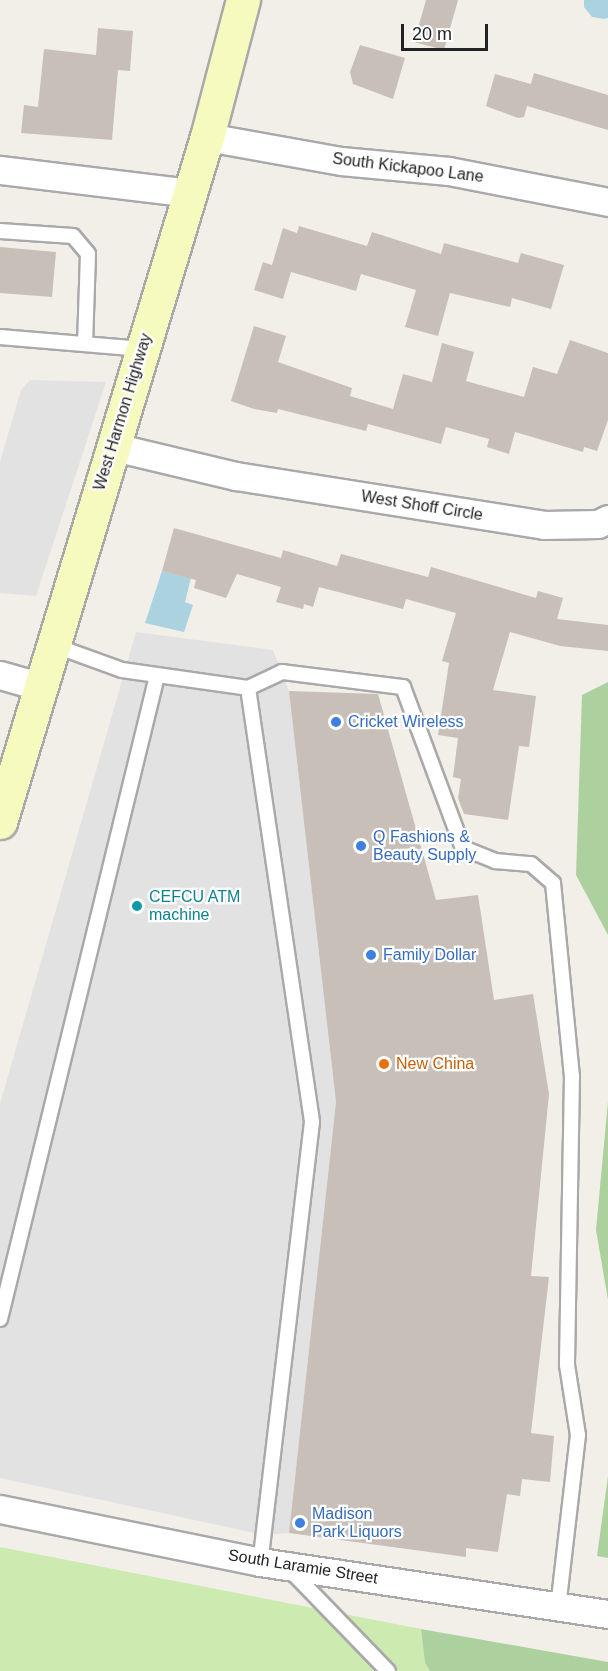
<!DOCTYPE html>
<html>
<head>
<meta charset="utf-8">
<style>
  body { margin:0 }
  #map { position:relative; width:608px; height:1671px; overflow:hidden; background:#f2efe9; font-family:Helvetica,sans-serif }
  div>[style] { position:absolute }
  .grass>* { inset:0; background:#cdebb0 }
  .forest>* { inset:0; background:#add19e }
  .parking>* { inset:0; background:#e2e2e2 }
  .water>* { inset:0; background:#aad3df }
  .building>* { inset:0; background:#c7bfb8 }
  .roads { filter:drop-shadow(2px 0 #a9a9a9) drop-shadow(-2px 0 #a9a9a9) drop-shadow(0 2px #a9a9a9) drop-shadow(0 -2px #a9a9a9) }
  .service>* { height:14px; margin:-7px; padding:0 7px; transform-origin:7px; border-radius:7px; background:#fff }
  .minor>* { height:27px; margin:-13.5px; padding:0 13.5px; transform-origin:13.5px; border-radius:13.5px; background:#fff }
  .secondary>* { height:33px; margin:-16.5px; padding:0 16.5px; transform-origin:16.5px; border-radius:16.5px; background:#f7fabf }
  .dots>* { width:16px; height:16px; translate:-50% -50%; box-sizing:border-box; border:3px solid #fff; border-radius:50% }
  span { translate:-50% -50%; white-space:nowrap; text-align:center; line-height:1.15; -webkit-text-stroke:4.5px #fff; paint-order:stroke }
  .street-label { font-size:16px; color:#222 }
  .shop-label { font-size:16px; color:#366cbe }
  .left { translate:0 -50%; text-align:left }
  .culture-label { font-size:16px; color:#0d838f }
  .food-label { font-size:16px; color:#c56008 }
  .scale { position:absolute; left:401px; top:24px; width:87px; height:27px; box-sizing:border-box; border:3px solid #222; border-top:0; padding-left:8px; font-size:18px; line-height:21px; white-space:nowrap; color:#222; -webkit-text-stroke:4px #fff; paint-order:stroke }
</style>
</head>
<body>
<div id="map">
  <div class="grass">
    <div style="clip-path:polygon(0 1547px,421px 1629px,425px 1663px,430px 1671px,0 1671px)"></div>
  </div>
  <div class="forest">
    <div style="clip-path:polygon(608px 682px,608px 935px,576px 875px,582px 695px)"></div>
    <div style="clip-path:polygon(608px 1101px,608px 1300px,596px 1230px)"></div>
    <div style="clip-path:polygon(608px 1476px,608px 1558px,597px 1556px)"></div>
    <div style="clip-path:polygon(421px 1629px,608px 1662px,608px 1671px,430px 1671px,425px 1663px)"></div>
  </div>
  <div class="parking">
    <div style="clip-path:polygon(30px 380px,106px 382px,36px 596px,0 593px,0 462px,21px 390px)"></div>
    <div style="clip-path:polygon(136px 632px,273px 650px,289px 691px,336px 1102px,289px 1533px,264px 1535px,0 1478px,0 1104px)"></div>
  </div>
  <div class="water">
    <div style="clip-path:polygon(608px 0,608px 18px,604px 19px,592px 17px,584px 7px,584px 0)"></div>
    <div style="clip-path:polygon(162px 571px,191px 578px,185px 602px,193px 605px,184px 632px,145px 623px)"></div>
  </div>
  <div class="building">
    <div style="clip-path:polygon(426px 0,458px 0,444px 50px,414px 42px)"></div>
    <div style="clip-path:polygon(98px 28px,133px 31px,130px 71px,118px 70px,112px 140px,21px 133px,24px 105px,38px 107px,44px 49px,96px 55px)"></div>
    <div style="clip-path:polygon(360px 45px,405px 58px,393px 99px,353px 84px,350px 72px)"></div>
    <div style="clip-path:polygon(534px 73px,608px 95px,608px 130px,527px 106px,524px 117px,518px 118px,486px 106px,495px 74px,531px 84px)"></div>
    <div style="clip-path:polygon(299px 226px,367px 246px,372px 232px,441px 254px,444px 243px,518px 263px,521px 253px,564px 265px,551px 309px,512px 298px,510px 307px,450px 293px,438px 336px,405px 327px,416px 290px,361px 274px,356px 291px,291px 272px,283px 299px,254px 290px,263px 262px,272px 265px,283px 228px,297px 233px)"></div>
    <div style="clip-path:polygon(0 247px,56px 252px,52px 297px,0 293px)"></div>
    <div style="clip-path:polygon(254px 326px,286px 336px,278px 362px,352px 388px,350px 396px,393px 409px,403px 374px,432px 382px,442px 343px,474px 352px,466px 381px,524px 397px,533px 367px,557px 374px,570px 340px,608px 353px,608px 420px,597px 451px,584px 447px,583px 452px,515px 432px,509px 454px,487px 447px,489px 439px,446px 427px,441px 444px,368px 424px,366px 431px,278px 409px,277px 413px,254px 409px,231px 401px)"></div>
    <div style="clip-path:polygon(174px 528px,281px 558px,283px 550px,337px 566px,341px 554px,428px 577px,431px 567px,536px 598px,538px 591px,563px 598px,557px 619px,608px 625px,608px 651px,560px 646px,510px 632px,493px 690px,536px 696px,529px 747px,519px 746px,508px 820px,464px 814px,458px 798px,461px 779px,453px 777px,458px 738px,438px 735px,449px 663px,442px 661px,456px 613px,406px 599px,403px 609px,319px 587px,313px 607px,304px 604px,303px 609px,276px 602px,281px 587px,237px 574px,226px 598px,194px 588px,196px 580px,162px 571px)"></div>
    <div style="clip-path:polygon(289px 691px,378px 694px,436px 900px,478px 895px,494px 1000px,533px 994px,549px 1094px,531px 1276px,549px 1277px,531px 1433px,554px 1436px,550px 1482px,522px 1479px,520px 1496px,507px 1494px,498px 1552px,466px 1548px,466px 1557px,289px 1533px,336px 1102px)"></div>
  </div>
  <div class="roads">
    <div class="service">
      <div style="left:0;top:231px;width:73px;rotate:3.9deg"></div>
      <div style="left:73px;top:236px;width:23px;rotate:50deg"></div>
      <div style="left:88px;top:254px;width:90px;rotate:91.9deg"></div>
      <div style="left:0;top:337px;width:143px;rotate:4.8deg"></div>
      <div style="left:53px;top:645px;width:73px;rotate:19.9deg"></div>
      <div style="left:122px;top:670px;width:127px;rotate:8.1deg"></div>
      <div style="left:248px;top:688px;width:439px;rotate:81.6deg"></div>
      <div style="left:312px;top:1122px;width:443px;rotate:96.7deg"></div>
      <div style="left:248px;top:688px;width:38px;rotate:-25deg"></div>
      <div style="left:282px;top:672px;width:122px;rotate:7.1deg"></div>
      <div style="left:403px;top:687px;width:172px;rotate:69.6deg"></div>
      <div style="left:463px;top:848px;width:35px;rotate:22deg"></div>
      <div style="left:495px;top:861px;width:36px;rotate:5deg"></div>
      <div style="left:531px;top:864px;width:29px;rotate:41deg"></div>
      <div style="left:553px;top:883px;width:194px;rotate:84.4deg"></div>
      <div style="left:572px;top:1076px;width:289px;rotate:91deg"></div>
      <div style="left:567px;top:1365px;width:71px;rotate:81.1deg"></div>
      <div style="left:578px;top:1435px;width:173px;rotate:96.6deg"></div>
      <div style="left:0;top:1319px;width:662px;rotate:-76.28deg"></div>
      <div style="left:289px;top:1569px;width:142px;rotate:45.9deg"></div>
    </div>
    <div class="minor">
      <div style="left:207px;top:137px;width:136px;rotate:10.2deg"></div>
      <div style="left:341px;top:161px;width:108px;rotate:5.3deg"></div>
      <div style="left:449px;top:171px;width:162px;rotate:11deg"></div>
      <div style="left:0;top:170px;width:190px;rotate:6.9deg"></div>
      <div style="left:114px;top:447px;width:125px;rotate:13.4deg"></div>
      <div style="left:236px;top:476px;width:312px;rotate:9deg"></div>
      <div style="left:544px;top:525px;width:54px;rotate:-1.1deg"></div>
      <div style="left:598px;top:524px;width:11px;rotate:-27deg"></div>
      <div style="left:0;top:675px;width:41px;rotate:15.8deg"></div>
      <div style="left:0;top:1509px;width:265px;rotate:11.5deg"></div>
      <div style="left:260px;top:1562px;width:352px;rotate:8.5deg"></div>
    </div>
    <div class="secondary">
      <div style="left:0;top:822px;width:716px;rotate:-73.19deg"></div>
      <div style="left:207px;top:137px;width:142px;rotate:-75.3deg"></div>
    </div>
  </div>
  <div class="dots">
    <div style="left:336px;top:722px;background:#3f7fe0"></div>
    <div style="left:361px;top:846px;background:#3f7fe0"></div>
    <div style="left:137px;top:906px;background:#0f9aa8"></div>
    <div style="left:371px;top:955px;background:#3f7fe0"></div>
    <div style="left:384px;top:1064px;background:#e8710a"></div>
    <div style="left:300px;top:1523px;background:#3f7fe0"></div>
  </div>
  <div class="street-label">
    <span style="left:408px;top:168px;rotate:7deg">South Kickapoo Lane</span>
    <span style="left:123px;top:412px;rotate:-73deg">West Harmon Highway</span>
    <span style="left:422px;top:506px;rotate:9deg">West Shoff Circle</span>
    <span style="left:303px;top:1567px;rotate:9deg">South Laramie Street</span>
  </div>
  <div class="shop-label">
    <span class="left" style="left:348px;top:722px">Cricket Wireless</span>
    <span class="left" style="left:373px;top:846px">Q Fashions &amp;<br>Beauty Supply</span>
    <span class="left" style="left:383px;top:955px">Family Dollar</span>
    <span class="left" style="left:312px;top:1523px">Madison<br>Park Liquors</span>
  </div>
  <div class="culture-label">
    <span class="left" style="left:149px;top:906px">CEFCU ATM<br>machine</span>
  </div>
  <div class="food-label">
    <span class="left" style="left:396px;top:1064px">New China</span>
  </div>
  <div class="scale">20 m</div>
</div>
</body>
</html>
